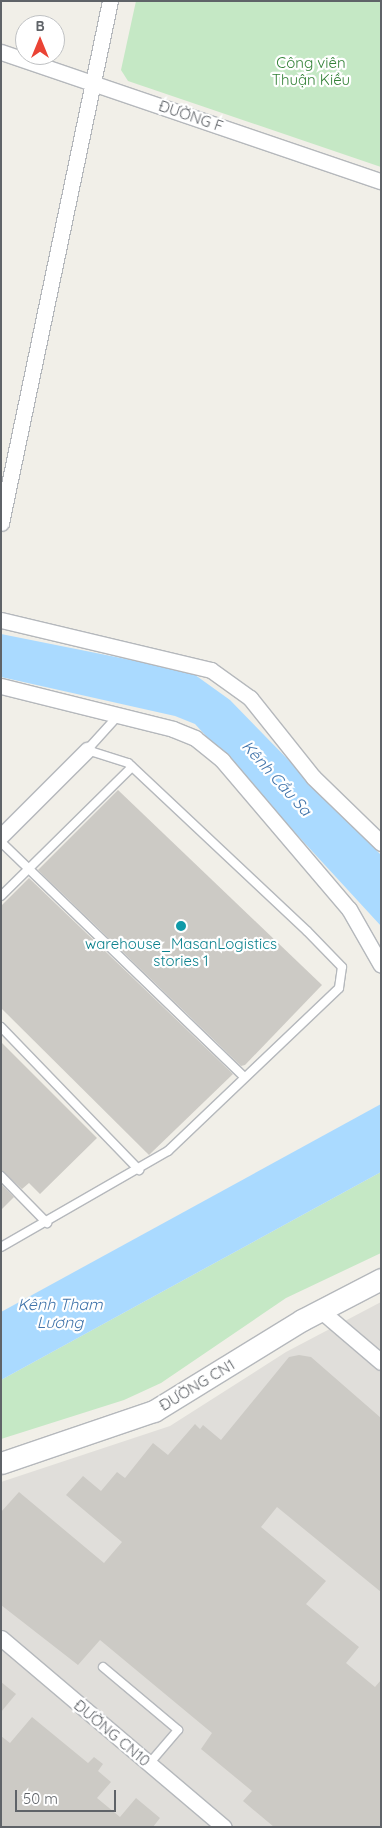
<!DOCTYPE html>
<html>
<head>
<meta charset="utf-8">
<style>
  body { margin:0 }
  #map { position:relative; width:382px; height:1828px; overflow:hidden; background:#f1efe8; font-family:Quicksand,sans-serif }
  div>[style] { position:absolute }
  .industrial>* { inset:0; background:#e0deda }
  .green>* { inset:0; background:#c5e8c5 }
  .water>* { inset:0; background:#aadaff }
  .building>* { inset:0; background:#cccac5 }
  .roads { filter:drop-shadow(1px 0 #b5b8bc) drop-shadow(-1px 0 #b5b8bc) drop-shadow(0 1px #b5b8bc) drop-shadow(0 -1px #b5b8bc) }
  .lane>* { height:8px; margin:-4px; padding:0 4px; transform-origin:4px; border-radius:4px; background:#fff }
  .street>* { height:15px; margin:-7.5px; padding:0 7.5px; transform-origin:7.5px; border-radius:7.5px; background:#fff }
  .secondary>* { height:21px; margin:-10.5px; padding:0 10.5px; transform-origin:10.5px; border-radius:10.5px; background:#fff }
  .dots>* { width:14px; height:14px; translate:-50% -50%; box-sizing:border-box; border:2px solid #fff; border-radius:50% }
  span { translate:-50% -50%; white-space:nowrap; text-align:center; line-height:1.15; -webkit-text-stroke:4.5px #fff; paint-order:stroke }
  .park-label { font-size:15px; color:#348238 }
  .street-label { font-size:15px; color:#5f6368 }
  .culture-label { font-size:15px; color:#0d838f }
  .water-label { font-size:16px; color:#4174aa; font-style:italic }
  .frame { position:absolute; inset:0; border:2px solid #5f6368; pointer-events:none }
  .north { position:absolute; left:15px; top:15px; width:50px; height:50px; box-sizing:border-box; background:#fff; border:1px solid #bfc1c3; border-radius:50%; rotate:0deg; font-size:14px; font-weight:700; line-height:20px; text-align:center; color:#5f6368 }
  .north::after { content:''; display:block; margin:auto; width:18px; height:22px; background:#ea4335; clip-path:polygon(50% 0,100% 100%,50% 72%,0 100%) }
  .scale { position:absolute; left:15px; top:1790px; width:101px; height:22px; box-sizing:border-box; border:2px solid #5f6368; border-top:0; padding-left:6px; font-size:15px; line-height:18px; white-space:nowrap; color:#5f6368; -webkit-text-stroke:4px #fff; paint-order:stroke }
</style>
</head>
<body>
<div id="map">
  <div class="industrial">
    <div style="clip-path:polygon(381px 1302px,381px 1827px,1px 1827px,1px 1482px,170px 1426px,286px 1352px)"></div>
  </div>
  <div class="green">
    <div style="clip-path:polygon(136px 1px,381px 1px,381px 167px,128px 81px,121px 70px)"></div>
    <div style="clip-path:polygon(381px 1172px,381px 1253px,286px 1298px,161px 1383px,124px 1400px,1px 1439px,1px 1380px)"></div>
  </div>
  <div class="water">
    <div style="clip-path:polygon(1px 634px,191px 672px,230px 700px,381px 855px,381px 926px,195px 724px,175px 716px,1px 677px)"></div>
    <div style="clip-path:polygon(381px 1104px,381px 1172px,1px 1380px,1px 1312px)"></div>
  </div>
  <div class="building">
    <div style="clip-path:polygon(118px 790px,322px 985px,245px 1065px,241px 1066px,38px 870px)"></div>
    <div style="clip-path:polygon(29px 878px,233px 1074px,149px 1155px,1px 1008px,1px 906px)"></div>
    <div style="clip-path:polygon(1px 1042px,97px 1138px,40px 1194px,29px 1183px,22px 1189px,1px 1170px)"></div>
    <div style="clip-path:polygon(1px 1184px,14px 1197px,1px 1210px)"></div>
    <div style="clip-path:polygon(299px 1355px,311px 1357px,381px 1418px,381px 1592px,277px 1507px,261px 1527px,326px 1581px,306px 1604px,359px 1647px,346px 1663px,375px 1687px,381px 1680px,381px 1827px,274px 1827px,243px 1801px,252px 1791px,201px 1749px,212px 1733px,100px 1640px,78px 1665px,1px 1605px,1px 1512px,19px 1492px,104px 1563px,122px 1542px,66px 1495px,83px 1476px,101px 1491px,117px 1472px,125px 1478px,153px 1443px,168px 1455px,195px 1424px,200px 1429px,203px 1425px,221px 1440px,289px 1357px)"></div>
    <div style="clip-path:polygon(1px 1682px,16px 1694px,1px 1712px)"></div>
    <div style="clip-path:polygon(32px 1717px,88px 1763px,94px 1757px,103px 1764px,98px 1771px,111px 1782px,97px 1798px,120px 1817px,136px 1798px,160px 1818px,153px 1827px,1px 1827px,1px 1736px,10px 1743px)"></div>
  </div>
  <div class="roads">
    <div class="lane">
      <div style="left:1px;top:842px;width:338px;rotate:44deg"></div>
      <div style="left:1px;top:896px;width:184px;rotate:-44.6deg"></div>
      <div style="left:1px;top:1027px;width:199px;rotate:46deg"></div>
      <div style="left:1px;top:1176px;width:66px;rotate:45.6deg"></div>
      <div style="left:1px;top:1247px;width:193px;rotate:-29.9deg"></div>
      <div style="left:168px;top:1151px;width:236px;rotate:-43.6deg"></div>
      <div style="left:339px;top:988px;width:21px;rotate:-82deg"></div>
      <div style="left:342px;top:967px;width:50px;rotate:-134.2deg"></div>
      <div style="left:307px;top:931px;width:245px;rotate:-136.8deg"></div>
      <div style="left:128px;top:763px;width:43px;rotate:-162.4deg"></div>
      <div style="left:87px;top:750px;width:43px;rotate:-47.8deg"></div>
      <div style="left:103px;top:1667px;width:98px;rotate:40deg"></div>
      <div style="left:178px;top:1730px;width:45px;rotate:130.5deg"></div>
    </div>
    <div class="street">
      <div style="left:1px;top:52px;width:401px;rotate:18.8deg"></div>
      <div style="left:1px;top:523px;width:533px;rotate:-78.21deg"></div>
      <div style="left:1px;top:620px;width:216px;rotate:13.4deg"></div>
      <div style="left:211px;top:670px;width:48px;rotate:35.7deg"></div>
      <div style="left:250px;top:698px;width:101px;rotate:51.4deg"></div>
      <div style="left:313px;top:777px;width:95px;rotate:44.1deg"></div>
      <div style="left:1px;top:686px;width:177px;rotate:14deg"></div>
      <div style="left:173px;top:729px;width:24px;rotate:22deg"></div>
      <div style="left:195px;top:738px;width:35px;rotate:39deg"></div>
      <div style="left:222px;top:760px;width:196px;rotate:49.6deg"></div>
      <div style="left:349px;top:909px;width:64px;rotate:60.3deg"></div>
      <div style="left:1px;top:836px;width:122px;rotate:-45deg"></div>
      <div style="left:320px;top:1310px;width:80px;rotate:40.4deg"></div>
      <div style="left:1px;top:1638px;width:292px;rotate:40.3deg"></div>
    </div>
    <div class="secondary">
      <div style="left:1px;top:1463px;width:162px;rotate:-18.8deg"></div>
      <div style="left:154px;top:1411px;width:174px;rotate:-31.6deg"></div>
      <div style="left:302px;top:1320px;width:89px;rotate:-27.4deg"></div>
    </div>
  </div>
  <div class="dots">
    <div style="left:181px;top:926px;background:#0f9aa8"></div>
  </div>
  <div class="park-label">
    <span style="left:311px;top:71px">Công viên<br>Thuận Kiều</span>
  </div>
  <div class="street-label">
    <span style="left:191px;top:116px;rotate:19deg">ĐƯỜNG F</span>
    <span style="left:197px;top:1385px;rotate:-31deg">ĐƯỜNG CN1</span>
    <span style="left:112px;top:1733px;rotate:40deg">ĐƯỜNG CN10</span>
  </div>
  <div class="culture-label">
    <span style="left:181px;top:952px">warehouse_MasanLogistics<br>stories 1</span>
  </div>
  <div class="water-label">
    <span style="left:277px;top:778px;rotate:48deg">Kênh Cầu Sa</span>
    <span style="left:60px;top:1313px">Kênh Tham<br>Lương</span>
  </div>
  <div class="frame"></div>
  <div class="north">B</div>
  <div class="scale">50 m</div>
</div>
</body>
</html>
